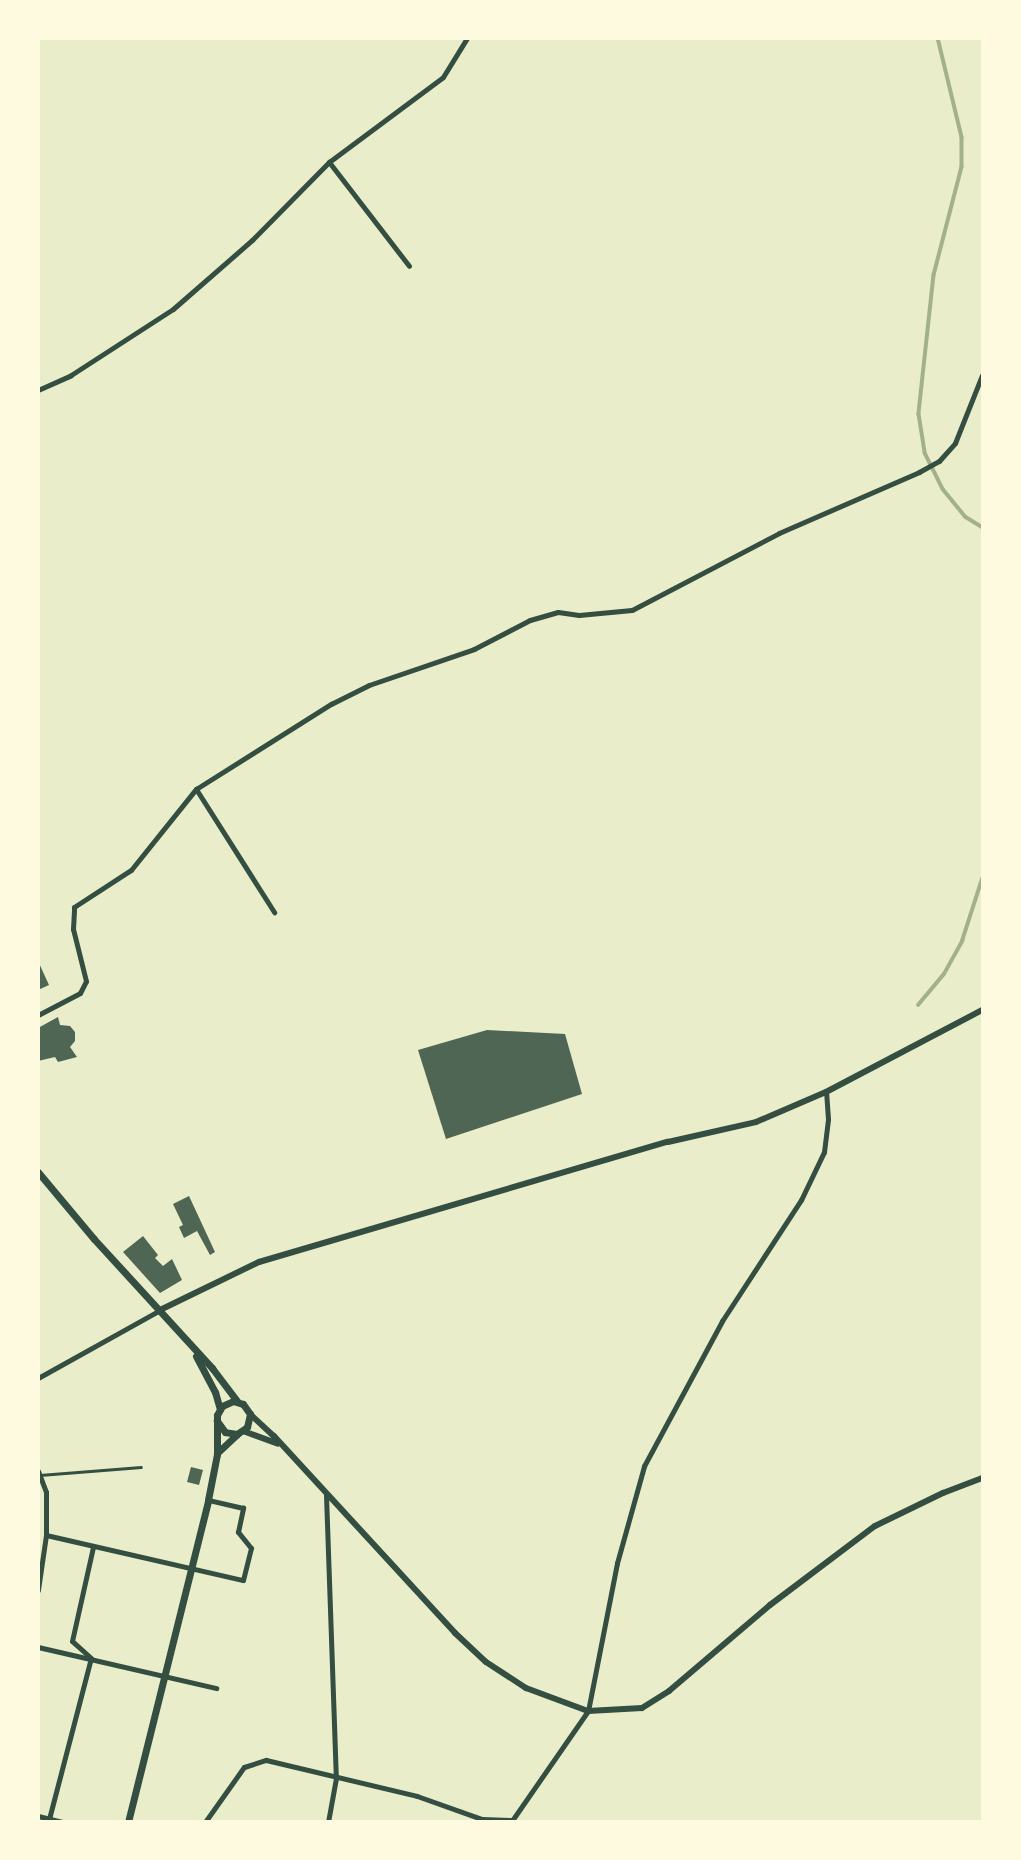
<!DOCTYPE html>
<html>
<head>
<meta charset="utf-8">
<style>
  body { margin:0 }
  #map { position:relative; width:1021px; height:1860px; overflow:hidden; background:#e9edc9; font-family:Ubuntu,sans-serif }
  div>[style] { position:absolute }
  .stream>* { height:3.5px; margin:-1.75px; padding:0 1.75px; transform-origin:1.75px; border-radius:1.75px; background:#a3b18a }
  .building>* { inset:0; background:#4f6655 }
  .service>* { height:2.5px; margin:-1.25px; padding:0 1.25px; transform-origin:1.25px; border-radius:1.25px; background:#344e41 }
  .minor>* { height:5px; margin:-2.5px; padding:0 2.5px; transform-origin:2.5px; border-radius:2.5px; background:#344e41 }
  .tertiary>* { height:6px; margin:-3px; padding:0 3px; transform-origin:3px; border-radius:3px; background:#344e41 }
  .secondary>* { height:7px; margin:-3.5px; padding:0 3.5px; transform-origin:3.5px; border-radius:3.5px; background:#344e41 }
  span { translate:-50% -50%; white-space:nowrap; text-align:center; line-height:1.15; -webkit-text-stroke:5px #fefae0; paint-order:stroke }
  .frame { position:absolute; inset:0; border:40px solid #fefae0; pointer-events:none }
</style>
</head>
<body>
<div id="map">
  <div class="stream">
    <div style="left:938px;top:38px;width:102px;rotate:76.4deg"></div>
    <div style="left:962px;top:137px;width:30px;rotate:90deg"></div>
    <div style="left:962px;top:167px;width:112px;rotate:104.5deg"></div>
    <div style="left:934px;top:275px;width:140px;rotate:96.2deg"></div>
    <div style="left:919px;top:414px;width:39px;rotate:81deg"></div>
    <div style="left:925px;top:453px;width:40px;rotate:63.4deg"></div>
    <div style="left:943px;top:489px;width:36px;rotate:51deg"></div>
    <div style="left:966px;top:517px;width:19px;rotate:32deg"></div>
    <div style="left:918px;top:1005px;width:40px;rotate:-50deg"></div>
    <div style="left:944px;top:974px;width:38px;rotate:-61deg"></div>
    <div style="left:962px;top:941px;width:65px;rotate:-72.1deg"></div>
  </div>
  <div class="building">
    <div style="clip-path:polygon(38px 961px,49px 985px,38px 990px)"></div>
    <div style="clip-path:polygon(58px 1017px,60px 1025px,70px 1026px,75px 1032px,75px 1041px,70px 1047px,77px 1057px,58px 1062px,55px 1057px,38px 1061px,38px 1028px)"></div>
    <div style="clip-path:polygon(487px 1030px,565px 1034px,582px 1094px,446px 1139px,418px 1050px)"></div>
    <div style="clip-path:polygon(189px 1196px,215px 1252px,210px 1255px,197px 1231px,184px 1238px,179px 1227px,183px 1225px,173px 1204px)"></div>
    <div style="clip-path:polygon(143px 1236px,158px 1255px,155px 1258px,163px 1266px,172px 1259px,182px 1280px,160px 1293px,123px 1252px)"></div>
    <div style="clip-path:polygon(191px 1467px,203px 1470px,199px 1485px,187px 1482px)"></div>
  </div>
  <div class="service">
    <div style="left:40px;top:1475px;width:101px;rotate:-4.5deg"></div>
  </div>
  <div class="minor">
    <div style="left:329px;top:162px;width:131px;rotate:52.4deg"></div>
    <div style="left:38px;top:390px;width:36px;rotate:-24deg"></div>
    <div style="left:71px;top:375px;width:121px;rotate:-32.9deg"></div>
    <div style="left:173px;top:309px;width:105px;rotate:-41.1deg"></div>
    <div style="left:252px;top:240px;width:110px;rotate:-45.4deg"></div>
    <div style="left:329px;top:162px;width:142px;rotate:-36.7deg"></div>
    <div style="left:443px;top:77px;width:46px;rotate:-58.4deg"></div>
    <div style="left:196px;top:789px;width:146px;rotate:57.6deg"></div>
    <div style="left:38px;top:1015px;width:47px;rotate:-27.6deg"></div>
    <div style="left:80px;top:993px;width:13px;rotate:-63deg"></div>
    <div style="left:86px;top:981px;width:54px;rotate:-104deg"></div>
    <div style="left:73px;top:929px;width:22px;rotate:-87deg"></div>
    <div style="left:74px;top:907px;width:68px;rotate:-33deg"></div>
    <div style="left:131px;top:870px;width:104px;rotate:-51.3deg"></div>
    <div style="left:196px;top:789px;width:160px;rotate:-32.2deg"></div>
    <div style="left:331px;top:704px;width:42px;rotate:-26.6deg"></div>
    <div style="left:369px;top:685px;width:111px;rotate:-18.9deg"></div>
    <div style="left:474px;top:649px;width:63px;rotate:-27.4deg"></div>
    <div style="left:530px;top:620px;width:29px;rotate:-16deg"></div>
    <div style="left:558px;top:612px;width:21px;rotate:8deg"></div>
    <div style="left:579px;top:615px;width:53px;rotate:-5.4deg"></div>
    <div style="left:632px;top:610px;width:166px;rotate:-27.6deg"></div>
    <div style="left:779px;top:533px;width:153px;rotate:-23.5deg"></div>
    <div style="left:919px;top:472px;width:23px;rotate:-29deg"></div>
    <div style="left:939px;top:461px;width:24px;rotate:-48deg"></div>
    <div style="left:955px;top:443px;width:73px;rotate:-68.3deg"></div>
    <div style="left:38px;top:1378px;width:140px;rotate:-29.1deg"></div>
    <div style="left:38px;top:1471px;width:22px;rotate:69deg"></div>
    <div style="left:46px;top:1492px;width:43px;rotate:90deg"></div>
    <div style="left:46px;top:1535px;width:56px;rotate:98.3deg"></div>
    <div style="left:326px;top:1495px;width:283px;rotate:88deg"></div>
    <div style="left:336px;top:1778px;width:45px;rotate:100.3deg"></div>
    <div style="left:46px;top:1535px;width:202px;rotate:12.9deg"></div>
    <div style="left:243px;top:1580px;width:33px;rotate:-76deg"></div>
    <div style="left:251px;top:1548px;width:21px;rotate:-129deg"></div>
    <div style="left:238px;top:1532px;width:25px;rotate:-78deg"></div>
    <div style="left:243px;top:1508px;width:36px;rotate:-167deg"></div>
    <div style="left:38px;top:1647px;width:183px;rotate:13deg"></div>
    <div style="left:38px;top:1816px;width:25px;rotate:14deg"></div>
    <div style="left:49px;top:1819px;width:166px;rotate:-75.4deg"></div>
    <div style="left:91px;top:1658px;width:25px;rotate:-138deg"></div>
    <div style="left:72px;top:1641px;width:96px;rotate:-77.4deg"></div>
    <div style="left:205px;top:1822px;width:67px;rotate:-54.7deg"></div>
    <div style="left:244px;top:1767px;width:23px;rotate:-18deg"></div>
    <div style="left:266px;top:1760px;width:155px;rotate:13.4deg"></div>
    <div style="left:417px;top:1796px;width:69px;rotate:19.5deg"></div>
    <div style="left:482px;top:1819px;width:30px;rotate:2deg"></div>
    <div style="left:511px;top:1822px;width:135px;rotate:-55.3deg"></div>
    <div style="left:588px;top:1711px;width:151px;rotate:-78.9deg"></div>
    <div style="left:617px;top:1563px;width:101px;rotate:-74.4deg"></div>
    <div style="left:644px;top:1466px;width:165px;rotate:-61.7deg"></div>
    <div style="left:722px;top:1321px;width:145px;rotate:-56.9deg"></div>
    <div style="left:801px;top:1200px;width:53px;rotate:-64.4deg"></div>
    <div style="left:824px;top:1152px;width:33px;rotate:-83deg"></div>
    <div style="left:828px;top:1119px;width:27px;rotate:-94deg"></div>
  </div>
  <div class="tertiary">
    <div style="left:160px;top:1310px;width:110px;rotate:-25.9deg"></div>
    <div style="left:259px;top:1262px;width:426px;rotate:-16.4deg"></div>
    <div style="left:668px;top:1142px;width:90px;rotate:-12.8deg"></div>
    <div style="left:756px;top:1122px;width:76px;rotate:-23.2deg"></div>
    <div style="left:826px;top:1092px;width:176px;rotate:-27.7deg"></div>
    <div style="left:250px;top:1414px;width:33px;rotate:43deg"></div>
    <div style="left:274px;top:1436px;width:268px;rotate:47.4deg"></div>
    <div style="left:455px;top:1633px;width:42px;rotate:43.1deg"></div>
    <div style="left:486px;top:1662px;width:48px;rotate:33deg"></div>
    <div style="left:526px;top:1688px;width:66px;rotate:20.4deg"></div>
    <div style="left:588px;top:1711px;width:54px;rotate:-3.2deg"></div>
    <div style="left:642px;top:1708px;width:32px;rotate:-32deg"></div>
    <div style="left:669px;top:1691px;width:133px;rotate:-40.4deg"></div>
    <div style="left:770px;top:1605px;width:131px;rotate:-37deg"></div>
    <div style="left:875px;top:1526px;width:76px;rotate:-25.9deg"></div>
    <div style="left:943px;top:1493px;width:42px;rotate:-21deg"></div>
    <div style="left:243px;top:1431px;width:37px;rotate:20deg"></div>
  </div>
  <div class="secondary">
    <div style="left:38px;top:1172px;width:87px;rotate:50.1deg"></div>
    <div style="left:94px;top:1239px;width:175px;rotate:47.5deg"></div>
    <div style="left:212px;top:1368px;width:41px;rotate:52.9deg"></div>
    <div style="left:196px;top:1356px;width:41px;rotate:62.2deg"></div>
    <div style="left:215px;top:1392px;width:18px;rotate:74deg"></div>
    <div style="left:217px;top:1453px;width:26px;rotate:-43deg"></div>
    <div style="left:128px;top:1822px;width:332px;rotate:-76deg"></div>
    <div style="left:208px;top:1500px;width:47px;rotate:-78.9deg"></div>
    <div style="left:217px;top:1454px;width:39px;rotate:-90deg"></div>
    <div style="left:217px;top:1415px;width:10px;rotate:-61deg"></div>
    <div style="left:222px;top:1406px;width:12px;rotate:-24deg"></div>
    <div style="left:233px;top:1401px;width:10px;rotate:17deg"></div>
    <div style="left:243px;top:1404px;width:12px;rotate:55deg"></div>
    <div style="left:250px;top:1414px;width:13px;rotate:103deg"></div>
    <div style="left:247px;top:1427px;width:12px;rotate:145deg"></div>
    <div style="left:237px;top:1434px;width:12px;rotate:-171deg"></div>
    <div style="left:225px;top:1432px;width:14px;rotate:-126deg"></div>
  </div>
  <div class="frame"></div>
</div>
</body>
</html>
